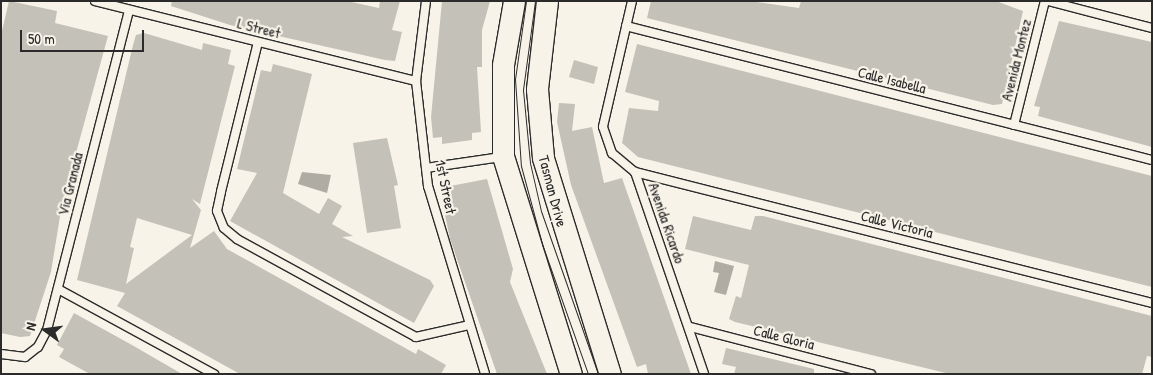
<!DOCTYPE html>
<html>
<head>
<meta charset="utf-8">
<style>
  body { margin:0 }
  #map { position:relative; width:1153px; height:375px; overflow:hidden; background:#f7f3e8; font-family:"Patrick Hand",sans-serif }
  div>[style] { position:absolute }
  .water>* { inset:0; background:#afaca4 }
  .building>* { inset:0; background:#c4c1b9 }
  .roads { filter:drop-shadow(1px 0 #2b2b2b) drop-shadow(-1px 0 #2b2b2b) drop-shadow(0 1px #2b2b2b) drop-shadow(0 -1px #2b2b2b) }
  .lane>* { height:8px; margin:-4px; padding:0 4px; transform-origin:4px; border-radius:4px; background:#f7f3e8 }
  .secondary>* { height:21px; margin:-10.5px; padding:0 10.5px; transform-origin:10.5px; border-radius:10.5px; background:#f7f3e8 }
  .tram>* { height:1px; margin:-0.5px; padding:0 0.5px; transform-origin:0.5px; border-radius:0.5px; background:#2b2b2b }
  span { translate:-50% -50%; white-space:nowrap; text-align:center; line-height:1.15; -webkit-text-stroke:4.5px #f7f3e8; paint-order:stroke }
  .street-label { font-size:15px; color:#2b2b2b }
  .frame { position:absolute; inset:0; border:2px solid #2b2b2b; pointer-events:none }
  .north { position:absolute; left:20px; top:305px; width:50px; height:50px; -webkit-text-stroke:4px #f7f3e8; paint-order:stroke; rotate:284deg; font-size:14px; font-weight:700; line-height:20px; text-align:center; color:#2b2b2b }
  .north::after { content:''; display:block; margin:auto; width:18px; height:22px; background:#2b2b2b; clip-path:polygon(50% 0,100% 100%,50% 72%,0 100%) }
  .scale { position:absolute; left:20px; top:30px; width:124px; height:22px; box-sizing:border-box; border:2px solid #2b2b2b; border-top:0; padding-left:6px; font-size:15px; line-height:18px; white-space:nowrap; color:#2b2b2b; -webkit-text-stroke:4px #f7f3e8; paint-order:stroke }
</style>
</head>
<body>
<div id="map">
  <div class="water">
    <div style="clip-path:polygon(302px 172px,331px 175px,327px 193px,298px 184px)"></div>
    <div style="clip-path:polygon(715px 261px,734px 266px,726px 295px,714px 292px,719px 273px,713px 272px)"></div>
  </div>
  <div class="building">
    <div style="clip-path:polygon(9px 1px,57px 11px,55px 23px,108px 36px,62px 204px,51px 272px,30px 336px,20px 337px,1px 333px,1px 35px)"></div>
    <div style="clip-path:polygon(172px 1px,347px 1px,379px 8px,380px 1px,400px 1px,392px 30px,402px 32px,395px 61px,385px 60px,230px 25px,171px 6px)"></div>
    <div style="clip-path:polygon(442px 1px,490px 1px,482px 30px,482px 67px,477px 67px,481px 132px,472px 133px,472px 140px,442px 144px,442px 137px,433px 138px,431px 117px)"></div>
    <div style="clip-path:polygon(651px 1px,749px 1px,799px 8px,801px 1px,996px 1px,1023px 11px,1002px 104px,993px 105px,647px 18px)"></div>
    <div style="clip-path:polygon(1059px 21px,1152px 42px,1152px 147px,1038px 116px,1040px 107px,1034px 106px)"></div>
    <div style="clip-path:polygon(evenodd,144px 33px,202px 50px,203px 43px,231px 50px,228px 64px,235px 66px,200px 204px,192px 199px,201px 210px,190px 248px,214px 231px,227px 249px,416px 354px,418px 349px,446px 365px,441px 374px,240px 374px,117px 306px,125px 293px,77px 280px,133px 45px,136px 35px,144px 33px,137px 218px,192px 235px,126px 284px,134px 248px,130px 247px,137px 218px)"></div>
    <div style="clip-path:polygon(637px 44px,1152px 176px,1152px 287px,638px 157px,622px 143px,629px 108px,658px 111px,659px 101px,625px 92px)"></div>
    <div style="clip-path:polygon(574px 60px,598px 67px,594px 84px,569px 77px)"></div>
    <div style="clip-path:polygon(273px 64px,312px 74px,283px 193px,319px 214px,328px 198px,342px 206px,332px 224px,353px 236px,342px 237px,430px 280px,434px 286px,414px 323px,230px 221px,257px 173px,237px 169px,261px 70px,271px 72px)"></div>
    <div style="clip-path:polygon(559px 103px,575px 104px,572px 131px,592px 127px,604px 183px,622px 178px,691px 374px,648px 374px,646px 364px,637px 367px,571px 185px,557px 122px)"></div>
    <div style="clip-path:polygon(387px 138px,398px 185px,394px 186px,401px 228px,367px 233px,353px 143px)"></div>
    <div style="clip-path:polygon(487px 179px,513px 269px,510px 282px,547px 374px,497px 374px,450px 239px,443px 205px,445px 187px)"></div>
    <div style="clip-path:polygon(693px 216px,751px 230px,755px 216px,763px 216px,1152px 316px,1152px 357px,1147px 356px,1142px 374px,950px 374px,735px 322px,729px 319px,736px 296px,741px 298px,749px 265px,685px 249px)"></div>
    <div style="clip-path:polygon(74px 313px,132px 345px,182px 374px,90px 374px,59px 357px,64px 349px,57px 345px)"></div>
    <div style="clip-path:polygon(726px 348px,814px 369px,814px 374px,734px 374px,736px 367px,722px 364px)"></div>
  </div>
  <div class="roads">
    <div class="lane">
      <div style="left:95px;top:1px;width:331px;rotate:14deg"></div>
      <div style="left:426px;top:1px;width:81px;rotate:97.1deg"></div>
      <div style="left:416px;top:81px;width:106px;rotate:83.5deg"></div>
      <div style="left:428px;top:186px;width:196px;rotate:73.1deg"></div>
      <div style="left:632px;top:1px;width:129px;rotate:103deg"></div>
      <div style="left:603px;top:127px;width:28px;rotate:71deg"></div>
      <div style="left:612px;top:153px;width:30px;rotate:40deg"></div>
      <div style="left:635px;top:172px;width:213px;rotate:71.1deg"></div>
      <div style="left:1048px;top:1px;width:107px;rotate:14.6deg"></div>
      <div style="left:626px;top:26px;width:543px;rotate:14.29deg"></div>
      <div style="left:258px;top:42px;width:154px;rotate:103.9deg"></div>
      <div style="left:221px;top:192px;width:19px;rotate:102deg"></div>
      <div style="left:217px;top:211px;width:18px;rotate:68deg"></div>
      <div style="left:224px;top:228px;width:17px;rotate:40deg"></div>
      <div style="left:237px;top:239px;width:204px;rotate:28.7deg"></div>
      <div style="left:416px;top:337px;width:54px;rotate:-12.8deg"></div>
      <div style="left:1014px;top:125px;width:128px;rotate:-76deg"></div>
      <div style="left:426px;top:168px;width:76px;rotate:-8.3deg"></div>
      <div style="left:635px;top:172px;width:533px;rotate:14.22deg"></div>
      <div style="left:58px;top:289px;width:178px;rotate:28.6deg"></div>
      <div style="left:690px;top:327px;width:187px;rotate:14.6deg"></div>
      <div style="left:1px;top:354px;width:24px;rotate:7deg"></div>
      <div style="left:25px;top:357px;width:16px;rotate:-38deg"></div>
      <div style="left:38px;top:347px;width:19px;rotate:-62deg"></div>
      <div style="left:47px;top:330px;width:330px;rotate:-75.6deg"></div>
    </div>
    <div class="secondary">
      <div style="left:514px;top:1px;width:65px;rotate:99.8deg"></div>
      <div style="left:503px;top:65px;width:91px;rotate:90deg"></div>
      <div style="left:503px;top:156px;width:228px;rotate:72.7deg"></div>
      <div style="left:547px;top:1px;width:89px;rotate:96.5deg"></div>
      <div style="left:537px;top:89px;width:69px;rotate:85deg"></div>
      <div style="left:543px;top:158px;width:226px;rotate:72.8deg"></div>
    </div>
  </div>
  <div class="tram">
    <div style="left:526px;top:1px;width:79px;rotate:98deg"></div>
    <div style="left:515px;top:79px;width:87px;rotate:86.1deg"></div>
    <div style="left:521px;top:166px;width:81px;rotate:74.9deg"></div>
    <div style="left:542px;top:244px;width:138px;rotate:70.5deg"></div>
    <div style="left:535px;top:1px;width:90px;rotate:97.7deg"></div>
    <div style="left:523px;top:90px;width:73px;rotate:84.5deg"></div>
    <div style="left:530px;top:163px;width:49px;rotate:77.1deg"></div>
    <div style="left:541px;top:211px;width:173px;rotate:70.7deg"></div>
  </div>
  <div class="street-label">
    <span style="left:259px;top:28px;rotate:14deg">L Street</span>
    <span style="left:1016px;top:60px;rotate:-76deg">Avenida Montez</span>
    <span style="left:892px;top:80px;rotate:14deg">Calle Isabella</span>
    <span style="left:70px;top:184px;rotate:-76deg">Via Granada</span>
    <span style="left:446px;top:187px;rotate:78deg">1st Street</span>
    <span style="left:553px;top:191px;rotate:75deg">Tasman Drive</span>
    <span style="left:667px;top:223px;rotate:71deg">Avenida Ricardo</span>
    <span style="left:897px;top:224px;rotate:14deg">Calle Victoria</span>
    <span style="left:784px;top:337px;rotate:14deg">Calle Gloria</span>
  </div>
  <div class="frame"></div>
  <div class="north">N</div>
  <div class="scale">50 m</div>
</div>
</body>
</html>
